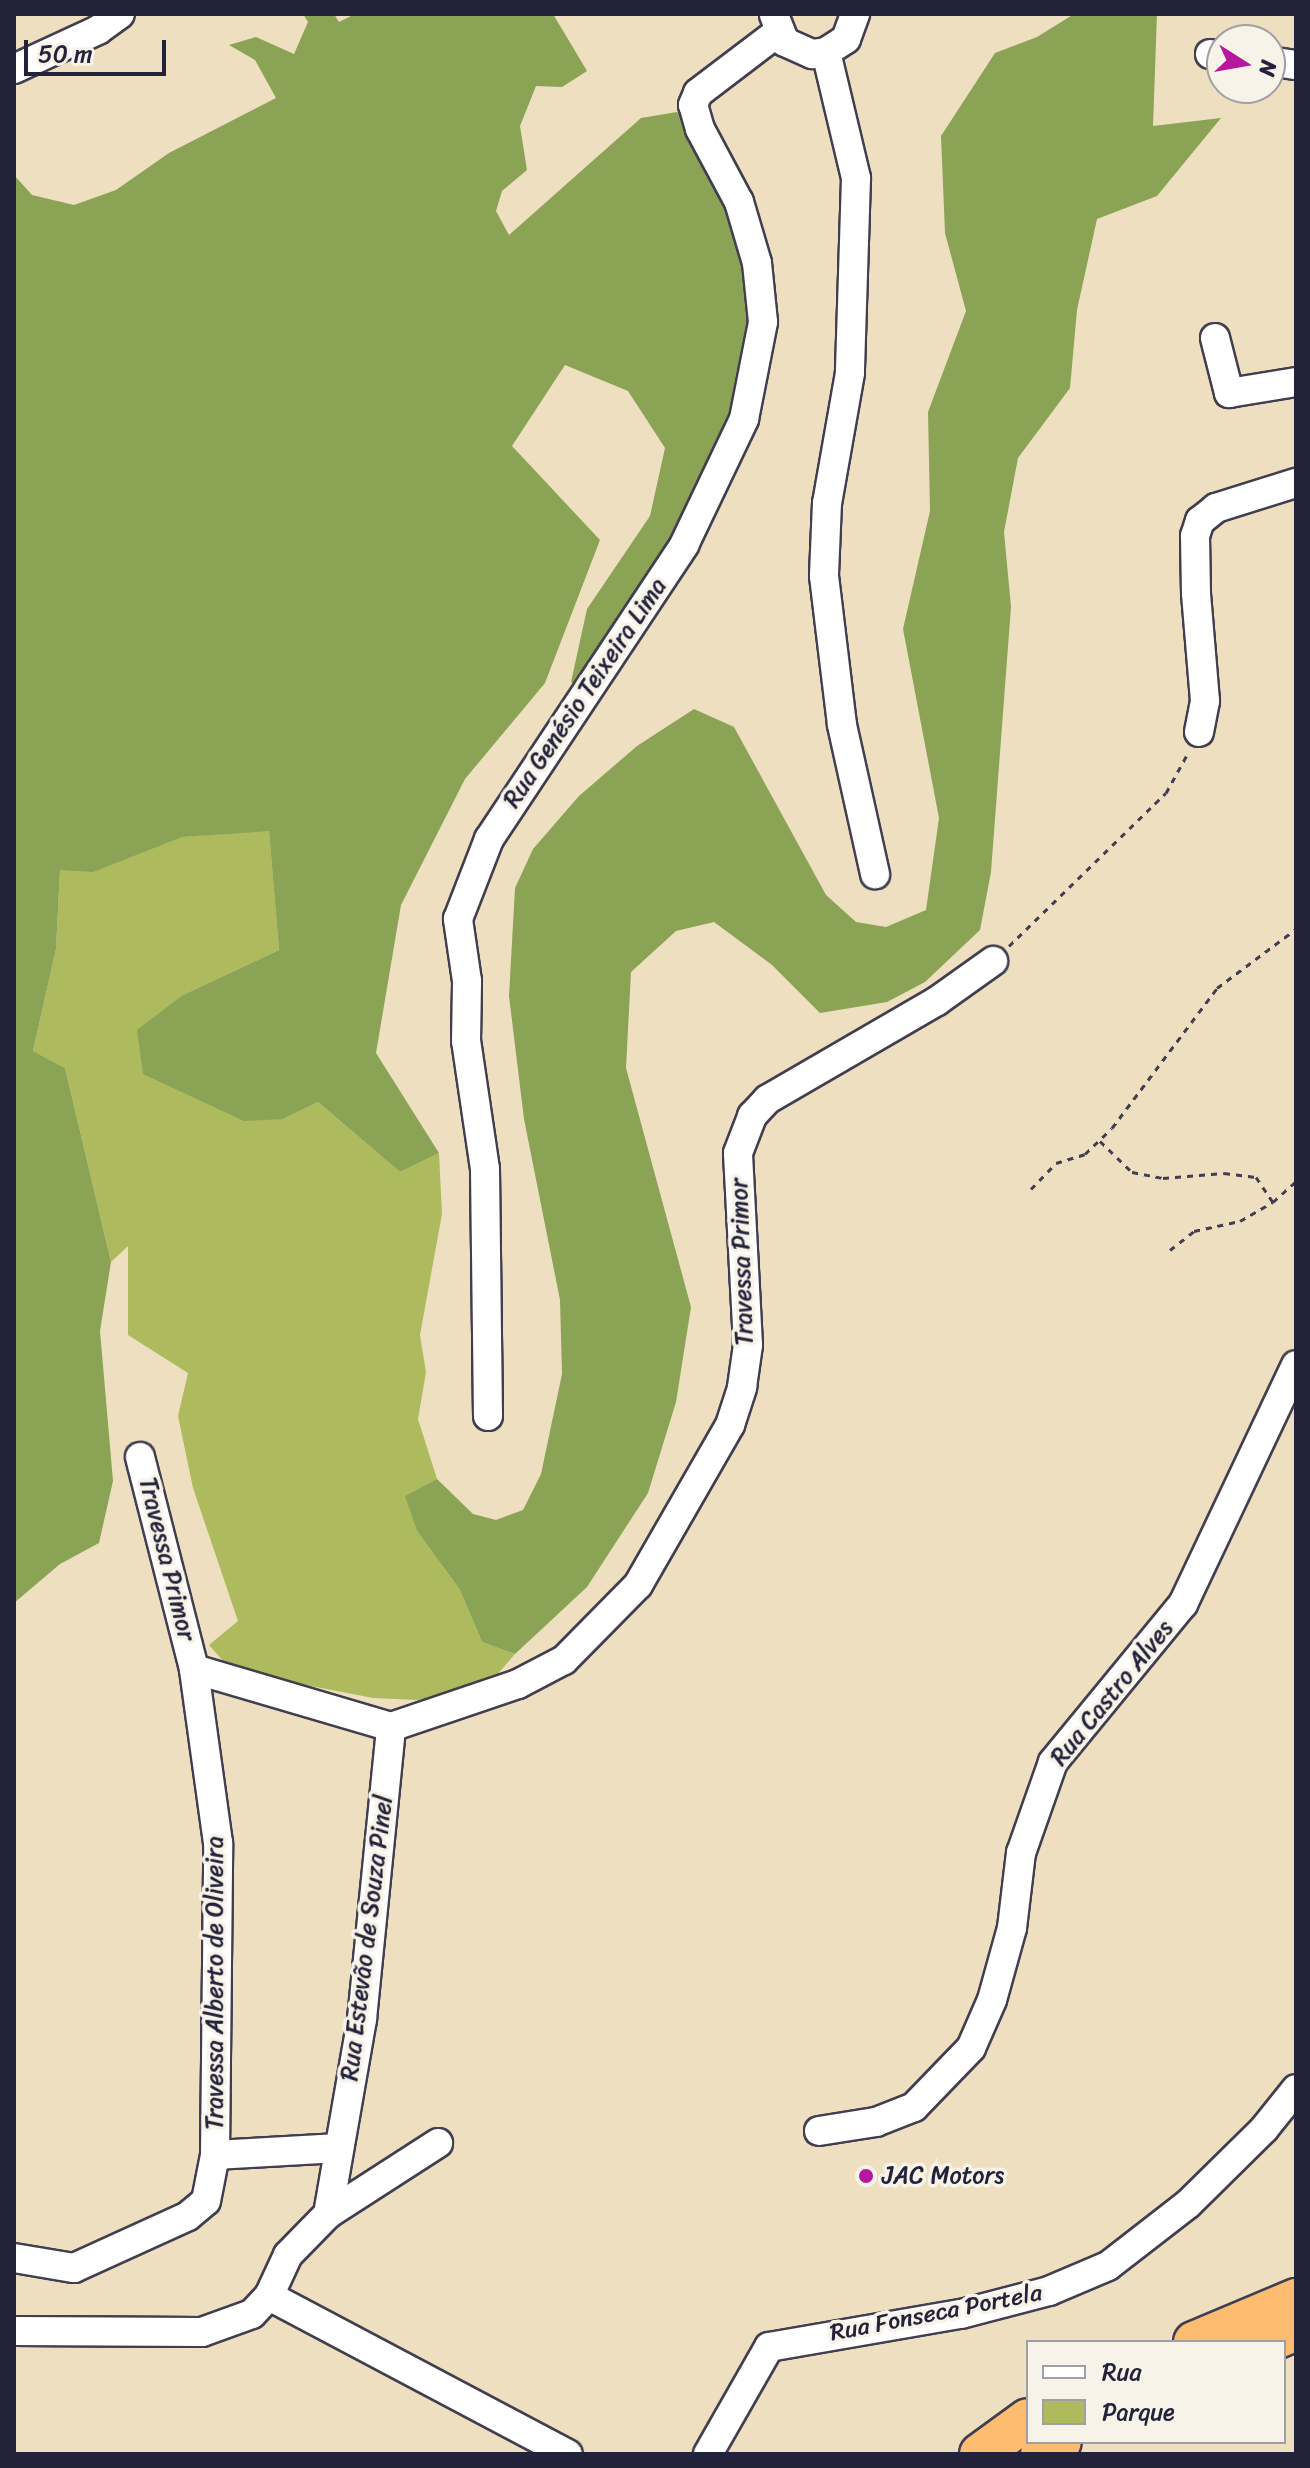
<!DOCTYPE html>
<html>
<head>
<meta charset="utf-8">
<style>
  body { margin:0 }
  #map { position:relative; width:1310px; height:2468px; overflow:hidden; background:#eedfc0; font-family:Sriracha,sans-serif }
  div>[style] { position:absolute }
  .green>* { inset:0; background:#adbb5e }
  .forest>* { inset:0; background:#8aa355 }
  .path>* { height:3px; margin-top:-1.5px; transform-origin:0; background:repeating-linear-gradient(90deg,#413e4f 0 6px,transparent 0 12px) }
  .roads { filter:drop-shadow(2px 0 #413e4f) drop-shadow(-2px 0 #413e4f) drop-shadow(0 2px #413e4f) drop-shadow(0 -2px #413e4f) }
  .minor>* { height:28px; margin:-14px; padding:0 14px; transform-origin:14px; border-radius:14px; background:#fff }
  .highway>* { height:40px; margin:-20px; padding:0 20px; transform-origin:20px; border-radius:20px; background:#fdbc70 }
  .dots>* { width:22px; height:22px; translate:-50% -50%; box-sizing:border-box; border:4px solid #f7f3e8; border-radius:50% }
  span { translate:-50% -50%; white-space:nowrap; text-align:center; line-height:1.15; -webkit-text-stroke:7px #f7f3e8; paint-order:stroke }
  .street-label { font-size:24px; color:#22223b }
  .poi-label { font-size:24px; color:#22223b }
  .left { translate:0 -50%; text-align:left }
  .frame { position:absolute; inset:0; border:16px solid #22223b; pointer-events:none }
  .legend { position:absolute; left:1026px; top:2340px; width:260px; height:104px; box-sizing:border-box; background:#f7f3e8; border:2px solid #a29fa3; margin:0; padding:10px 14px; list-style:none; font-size:24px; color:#22223b }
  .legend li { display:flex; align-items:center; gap:16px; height:40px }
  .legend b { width:40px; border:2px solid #a29fa3 }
  .north { position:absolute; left:1206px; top:24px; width:80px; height:80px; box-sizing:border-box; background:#f7f3e8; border:2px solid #a29fa3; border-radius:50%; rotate:101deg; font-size:22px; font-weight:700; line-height:32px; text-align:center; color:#22223b }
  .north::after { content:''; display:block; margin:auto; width:28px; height:36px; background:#b5179e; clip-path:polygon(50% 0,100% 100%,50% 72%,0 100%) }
  .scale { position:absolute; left:24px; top:40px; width:142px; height:36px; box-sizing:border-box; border:4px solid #22223b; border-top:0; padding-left:10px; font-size:24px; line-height:28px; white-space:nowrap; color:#22223b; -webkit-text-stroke:6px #f7f3e8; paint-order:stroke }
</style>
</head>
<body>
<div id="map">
  <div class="green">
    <div style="clip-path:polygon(269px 830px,279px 950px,183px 995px,283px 1119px,318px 1102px,400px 1172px,439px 1153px,442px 1214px,420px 1335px,426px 1372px,418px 1419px,437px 1479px,406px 1496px,417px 1531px,460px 1590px,482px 1642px,515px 1654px,488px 1685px,418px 1700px,373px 1698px,259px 1676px,224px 1662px,209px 1645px,238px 1621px,193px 1488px,178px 1416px,188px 1373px,128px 1335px,128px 1246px,111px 1262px,65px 1068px,33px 1051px,56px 949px,60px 870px,182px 837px)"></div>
  </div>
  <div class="forest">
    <div style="clip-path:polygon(303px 14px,334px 14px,339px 22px,355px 14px,553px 14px,587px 71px,562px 87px,536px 86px,520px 126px,527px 170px,502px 191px,496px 211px,509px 235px,641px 118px,677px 112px,694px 127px,735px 196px,760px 299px,739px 427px,582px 689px,571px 682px,587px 609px,650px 516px,665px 448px,628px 391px,565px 365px,512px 446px,600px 540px,545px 683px,465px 779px,401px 905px,376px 1053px,439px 1153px,400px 1172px,318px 1102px,283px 1119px,244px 1121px,143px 1074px,137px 1030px,183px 995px,279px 950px,269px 831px,182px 837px,93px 872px,60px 870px,56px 949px,33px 1051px,65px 1068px,111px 1262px,100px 1331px,113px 1481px,99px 1543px,60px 1564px,14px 1603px,14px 175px,32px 195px,74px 205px,116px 190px,169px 153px,276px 98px,255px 60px,229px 45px,256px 37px,294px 54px,308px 22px)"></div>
    <div style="clip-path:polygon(1074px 14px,1157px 14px,1153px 126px,1221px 118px,1157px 196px,1097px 219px,1077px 310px,1070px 388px,1018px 458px,1004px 532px,1011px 607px,991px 872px,980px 930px,925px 982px,887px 1002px,820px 1013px,772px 965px,714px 922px,676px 931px,631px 972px,626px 1068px,691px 1307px,676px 1402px,648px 1493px,587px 1587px,515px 1654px,482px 1642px,460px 1590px,417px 1531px,405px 1496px,437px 1479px,473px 1514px,496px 1520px,523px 1510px,541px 1474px,562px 1374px,560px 1300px,524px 1119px,509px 996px,515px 888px,533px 849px,579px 796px,637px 746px,694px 709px,734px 727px,826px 895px,856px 922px,886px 927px,926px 910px,939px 818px,903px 629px,930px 511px,928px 412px,966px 311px,945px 233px,941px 136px,995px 53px,1037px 37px)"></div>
  </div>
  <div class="path">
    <div style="left:1009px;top:946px;width:219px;rotate:-44.3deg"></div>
    <div style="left:1166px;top:793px;width:46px;rotate:-61.2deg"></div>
    <div style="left:1100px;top:1141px;width:45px;rotate:44.1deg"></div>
    <div style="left:1132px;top:1172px;width:32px;rotate:11deg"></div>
    <div style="left:1163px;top:1178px;width:61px;rotate:-4.7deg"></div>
    <div style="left:1224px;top:1173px;width:32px;rotate:7deg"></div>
    <div style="left:1256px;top:1177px;width:30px;rotate:56deg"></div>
    <div style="left:1031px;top:1189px;width:36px;rotate:-46deg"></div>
    <div style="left:1056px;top:1163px;width:30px;rotate:-17deg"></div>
    <div style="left:1085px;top:1154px;width:37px;rotate:-44deg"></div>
    <div style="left:1112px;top:1128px;width:175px;rotate:-53.1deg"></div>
    <div style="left:1217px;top:988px;width:99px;rotate:-36.8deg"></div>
    <div style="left:1170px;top:1250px;width:31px;rotate:-38deg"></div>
    <div style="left:1194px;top:1231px;width:47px;rotate:-12.3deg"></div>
    <div style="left:1240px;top:1221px;width:38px;rotate:-30deg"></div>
    <div style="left:1273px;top:1202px;width:31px;rotate:-42deg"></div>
  </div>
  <div class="roads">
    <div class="minor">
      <div style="left:774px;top:15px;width:29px;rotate:68deg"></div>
      <div style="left:785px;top:42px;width:30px;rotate:24deg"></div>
      <div style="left:812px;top:54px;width:14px;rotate:-8deg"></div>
      <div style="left:826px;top:52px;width:24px;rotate:-33deg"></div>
      <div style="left:846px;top:39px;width:27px;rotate:-70deg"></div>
      <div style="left:826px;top:52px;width:130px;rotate:76.6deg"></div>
      <div style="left:856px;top:178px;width:195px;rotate:91.8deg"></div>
      <div style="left:850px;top:373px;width:132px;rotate:100deg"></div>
      <div style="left:827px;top:503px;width:73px;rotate:92.4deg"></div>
      <div style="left:824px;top:576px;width:150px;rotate:83.1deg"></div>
      <div style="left:842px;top:725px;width:153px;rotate:77.5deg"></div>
      <div style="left:1210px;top:54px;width:12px;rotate:9deg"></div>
      <div style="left:1270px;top:61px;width:26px;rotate:9deg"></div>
      <div style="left:14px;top:69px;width:93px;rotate:-24.9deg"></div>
      <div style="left:98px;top:30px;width:27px;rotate:-36deg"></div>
      <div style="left:1215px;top:338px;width:57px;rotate:75.7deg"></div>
      <div style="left:1229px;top:393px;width:68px;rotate:-9.3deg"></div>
      <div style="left:1199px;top:732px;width:32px;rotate:-79deg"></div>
      <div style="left:1205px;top:701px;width:108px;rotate:-94.8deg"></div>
      <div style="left:1196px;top:593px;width:57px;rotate:-91deg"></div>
      <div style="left:1195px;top:536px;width:16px;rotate:-72deg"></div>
      <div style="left:1200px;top:521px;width:21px;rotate:-39deg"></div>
      <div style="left:1216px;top:508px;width:84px;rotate:-17.4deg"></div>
      <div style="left:488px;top:1416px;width:247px;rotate:-90.7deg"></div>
      <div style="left:485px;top:1169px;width:129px;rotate:-98.4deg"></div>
      <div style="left:466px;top:1041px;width:60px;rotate:-89deg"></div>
      <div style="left:467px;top:981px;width:63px;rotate:-98.3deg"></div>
      <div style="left:458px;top:919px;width:86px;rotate:-68.8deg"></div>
      <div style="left:489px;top:839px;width:353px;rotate:-56.4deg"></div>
      <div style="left:684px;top:545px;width:140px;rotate:-64.5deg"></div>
      <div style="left:744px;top:419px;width:99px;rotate:-78.9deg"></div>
      <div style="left:763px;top:322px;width:59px;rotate:-95.8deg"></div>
      <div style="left:757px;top:263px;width:64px;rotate:-106.4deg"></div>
      <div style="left:739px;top:202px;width:83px;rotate:-118.1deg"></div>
      <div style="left:700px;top:129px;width:25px;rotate:-106deg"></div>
      <div style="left:693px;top:105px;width:13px;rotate:-67deg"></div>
      <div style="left:698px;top:93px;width:101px;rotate:-37.3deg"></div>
      <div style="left:140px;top:1457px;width:219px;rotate:75.7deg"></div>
      <div style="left:194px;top:1669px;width:205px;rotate:16.4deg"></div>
      <div style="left:391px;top:1727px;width:134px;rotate:-18.7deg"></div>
      <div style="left:518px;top:1684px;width:52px;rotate:-27.6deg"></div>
      <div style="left:564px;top:1660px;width:105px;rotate:-45.4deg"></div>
      <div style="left:638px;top:1585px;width:185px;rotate:-60.1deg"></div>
      <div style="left:730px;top:1425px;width:40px;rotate:-72deg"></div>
      <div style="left:742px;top:1387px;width:42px;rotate:-81.9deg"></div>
      <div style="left:748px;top:1345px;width:192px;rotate:-93deg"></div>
      <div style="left:738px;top:1153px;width:40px;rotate:-69deg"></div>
      <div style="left:752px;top:1116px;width:23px;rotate:-47deg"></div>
      <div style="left:768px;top:1099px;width:195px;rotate:-30.1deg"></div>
      <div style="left:937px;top:1001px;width:69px;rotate:-35.5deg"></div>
      <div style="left:819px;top:2131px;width:58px;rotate:-9deg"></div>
      <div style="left:876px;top:2122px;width:41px;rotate:-21.5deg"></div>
      <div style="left:914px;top:2107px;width:82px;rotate:-46deg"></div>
      <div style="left:971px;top:2048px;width:52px;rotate:-66.4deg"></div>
      <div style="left:992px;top:2000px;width:75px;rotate:-74.5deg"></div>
      <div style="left:1012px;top:1928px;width:76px;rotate:-83.2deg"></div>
      <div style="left:1021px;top:1853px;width:96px;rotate:-70.6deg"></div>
      <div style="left:1053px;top:1762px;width:205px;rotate:-50.6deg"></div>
      <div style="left:1183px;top:1604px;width:264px;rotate:-64.7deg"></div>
      <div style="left:215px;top:2155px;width:124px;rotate:-3.2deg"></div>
      <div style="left:328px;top:2214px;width:131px;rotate:-32.8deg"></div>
      <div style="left:14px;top:2258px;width:61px;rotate:9.5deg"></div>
      <div style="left:74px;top:2268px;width:125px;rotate:-24.5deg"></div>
      <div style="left:188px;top:2216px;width:23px;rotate:-40deg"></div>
      <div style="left:206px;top:2201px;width:47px;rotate:-78.9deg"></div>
      <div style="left:215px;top:2155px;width:312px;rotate:-89.4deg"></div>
      <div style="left:218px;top:1843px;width:176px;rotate:-97.9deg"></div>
      <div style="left:269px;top:2296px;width:45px;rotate:-65.1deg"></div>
      <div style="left:288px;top:2255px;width:57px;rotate:-45.7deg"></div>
      <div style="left:328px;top:2214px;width:198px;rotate:-80.1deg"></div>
      <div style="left:362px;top:2019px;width:293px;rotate:-84.3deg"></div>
      <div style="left:14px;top:2331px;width:188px;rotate:0.3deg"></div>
      <div style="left:202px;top:2332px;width:53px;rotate:-19.8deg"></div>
      <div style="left:252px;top:2314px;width:25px;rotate:-47deg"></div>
      <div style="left:269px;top:2296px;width:338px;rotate:27.9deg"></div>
      <div style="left:708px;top:2454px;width:123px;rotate:-60.3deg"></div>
      <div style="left:769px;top:2347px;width:195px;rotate:-9.8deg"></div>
      <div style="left:961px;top:2314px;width:91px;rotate:-14.6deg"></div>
      <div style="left:1049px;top:2291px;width:64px;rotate:-23deg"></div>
      <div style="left:1108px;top:2266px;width:101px;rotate:-37.8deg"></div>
      <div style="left:1188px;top:2204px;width:107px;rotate:-44.6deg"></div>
      <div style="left:1264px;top:2129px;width:51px;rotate:-51.3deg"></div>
    </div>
    <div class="highway">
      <div style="left:1194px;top:2342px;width:111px;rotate:-22.9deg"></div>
      <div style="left:1268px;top:2342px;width:30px;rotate:-23deg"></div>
      <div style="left:980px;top:2454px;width:59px;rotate:-36.1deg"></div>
      <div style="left:1041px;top:2454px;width:23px;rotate:-31deg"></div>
    </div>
  </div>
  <div class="dots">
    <div style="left:866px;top:2176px;background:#b5179e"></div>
  </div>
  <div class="street-label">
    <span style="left:585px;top:693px;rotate:-56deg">Rua Genésio Teixeira Lima</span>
    <span style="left:742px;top:1262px;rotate:-92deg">Travessa Primor</span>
    <span style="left:167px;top:1559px;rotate:76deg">Travessa Primor</span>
    <span style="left:1112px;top:1693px;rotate:-51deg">Rua Castro Alves</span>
    <span style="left:367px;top:1938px;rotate:-83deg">Rua Estevão de Souza Pinel</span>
    <span style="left:215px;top:1983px;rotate:-90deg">Travessa Alberto de Oliveira</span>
    <span style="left:936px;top:2313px;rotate:-11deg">Rua Fonseca Portela</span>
  </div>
  <div class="poi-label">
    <span class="left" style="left:882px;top:2176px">JAC Motors</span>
  </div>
  <div class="frame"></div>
  <ul class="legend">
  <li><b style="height:10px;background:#fff"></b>Rua</li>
  <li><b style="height:22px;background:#adbb5e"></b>Parque</li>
  </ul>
  <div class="north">N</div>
  <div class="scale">50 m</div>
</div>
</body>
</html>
